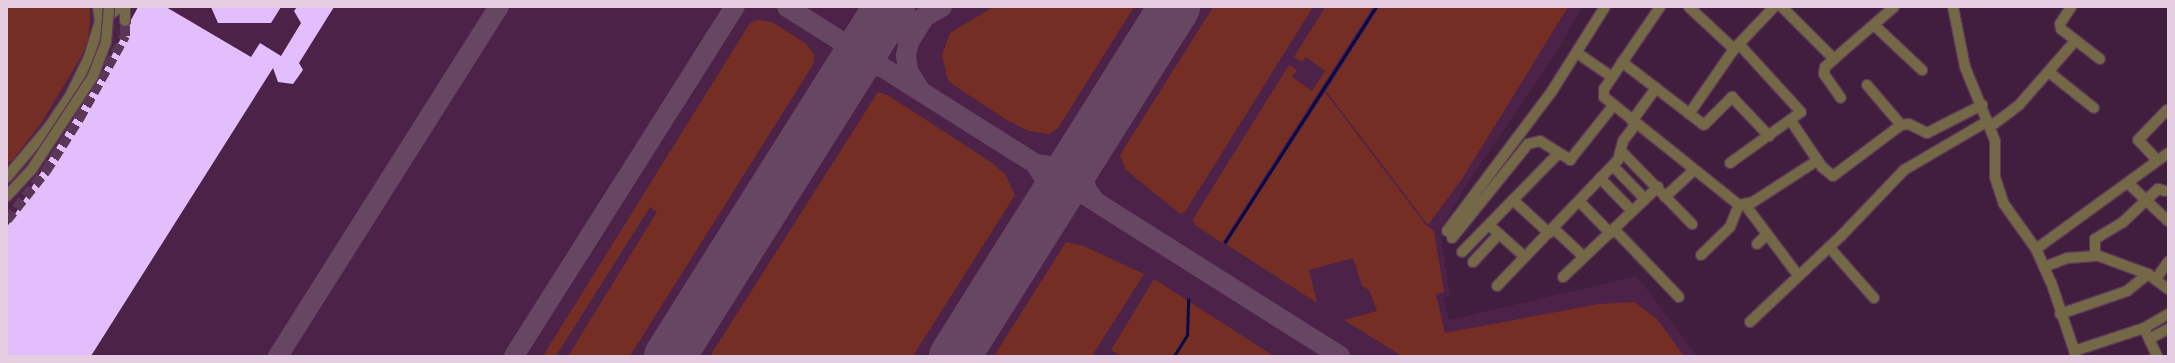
<!DOCTYPE html>
<html>
<head>
<meta charset="utf-8">
<style>
  body { margin:0 }
  #map { position:relative; width:2175px; height:363px; overflow:hidden; background:#411d3e; font-family:Montserrat,sans-serif }
  div>[style] { position:absolute }
  .built>* { inset:0; background:#4d2249 }
  .green>* { inset:0; background:#742e24 }
  .stream>* { height:2.5px; margin:-1.25px; padding:0 1.25px; transform-origin:1.25px; border-radius:1.25px; background:#080949 }
  .taxiway>* { height:20px; margin:-10px; padding:0 10px; transform-origin:10px; border-radius:10px; background:#674664 }
  .runway>* { height:51px; margin:-25.5px; padding:0 25.5px; transform-origin:25.5px; border-radius:25.5px; background:#674664 }
  .building>* { inset:0; background:#e2bffc }
  .minor-tunnel>* { height:10px; margin-top:-5px; transform-origin:0; background:repeating-linear-gradient(90deg,#5a3757 0 10px,transparent 0 15px) }
  .roads { filter:drop-shadow(1px 0 #5b3958) drop-shadow(-1px 0 #5b3958) drop-shadow(0 1px #5b3958) drop-shadow(0 -1px #5b3958) }
  .minor>* { height:10px; margin:-5px; padding:0 5px; transform-origin:5px; border-radius:5px; background:#746847 }
  .bridges { filter:drop-shadow(1px 0 #5b3958) drop-shadow(-1px 0 #5b3958) drop-shadow(0 1px #5b3958) drop-shadow(0 -1px #5b3958) }
  .minor-bridge>* { height:10px; margin:-5px; padding:0 5px; transform-origin:5px; border-radius:5px; background:#746847 }
  span { translate:-50% -50%; white-space:nowrap; text-align:center; line-height:1.15; -webkit-text-stroke:4px #411d3e; paint-order:stroke }
  .frame { position:absolute; inset:0; border:8px solid #e5cde2; pointer-events:none }
</style>
</head>
<body>
<div id="map">
  <div class="built">
    <div style="clip-path:polygon(7px 7px,1582px 7px,1555px 55px,1468px 182px,1440px 230px,1450px 296px,1443px 298px,1449px 320px,1637px 276px,1697px 356px,7px 356px)"></div>
  </div>
  <div class="green">
    <div style="clip-path:polygon(7px 7px,90px 7px,90px 22px,88px 40px,81px 57px,42px 122px,12px 161px,7px 162px)"></div>
    <div style="clip-path:polygon(993px 7px,1134px 7px,1058px 128px,1049px 134px,1029px 131px,1005px 119px,952px 84px,947px 77px,942px 55px,950px 33px)"></div>
    <div style="clip-path:polygon(1213px 7px,1313px 7px,1185px 212px,1180px 214px,1126px 170px,1120px 155px)"></div>
    <div style="clip-path:polygon(1325px 7px,1373px 7px,1222px 243px,1195px 225px,1193px 219px,1289px 65px,1297px 70px,1292px 77px,1312px 91px,1325px 71px,1306px 57px,1302px 62px,1294px 57px)"></div>
    <div style="clip-path:polygon(1379px 7px,1568px 7px,1462px 179px,1428px 225px,1326px 91px)"></div>
    <div style="clip-path:polygon(758px 20px,772px 22px,805px 43px,814px 54px,814px 63px,630px 356px,568px 356px,657px 212px,650px 207px,556px 356px,543px 356px,750px 23px)"></div>
    <div style="clip-path:polygon(878px 92px,889px 96px,991px 162px,1005px 174px,1015px 195px,913px 356px,710px 356px)"></div>
    <div style="clip-path:polygon(1325px 92px,1426px 225px,1434px 231px,1444px 292px,1436px 294px,1445px 333px,1599px 304px,1634px 302px,1657px 319px,1684px 356px,1402px 356px,1344px 320px,1377px 311px,1369px 290px,1362px 286px,1353px 258px,1309px 270px,1317px 303px,1226px 244px)"></div>
    <div style="clip-path:polygon(1066px 242px,1084px 246px,1144px 274px,1092px 356px,994px 356px)"></div>
    <div style="clip-path:polygon(1154px 279px,1269px 353px,1274px 356px,1121px 356px,1111px 350px)"></div>
  </div>
  <div class="stream">
    <div style="left:1225px;top:242px;width:279px;rotate:-57.3deg"></div>
    <div style="left:1174px;top:356px;width:25px;rotate:-58deg"></div>
    <div style="left:1187px;top:335px;width:35px;rotate:-88deg"></div>
  </div>
  <div class="taxiway">
    <div style="left:787px;top:7px;width:654px;rotate:32.26deg"></div>
    <div style="left:860px;top:53px;width:94px;rotate:-29.3deg"></div>
    <div style="left:843px;top:80px;width:25px;rotate:-40deg"></div>
    <div style="left:862px;top:64px;width:20px;rotate:9deg"></div>
    <div style="left:920px;top:90px;width:22px;rotate:-122deg"></div>
    <div style="left:908px;top:71px;width:16px;rotate:-97deg"></div>
    <div style="left:906px;top:55px;width:13px;rotate:-77deg"></div>
    <div style="left:909px;top:42px;width:26px;rotate:-58deg"></div>
    <div style="left:1087px;top:146px;width:24px;rotate:105deg"></div>
    <div style="left:1081px;top:169px;width:22px;rotate:74deg"></div>
    <div style="left:1087px;top:190px;width:14px;rotate:54deg"></div>
    <div style="left:1036px;top:164px;width:22px;rotate:8deg"></div>
    <div style="left:1058px;top:167px;width:14px;rotate:-21deg"></div>
    <div style="left:1071px;top:162px;width:28px;rotate:-48deg"></div>
    <div style="left:1037px;top:167px;width:23px;rotate:56deg"></div>
    <div style="left:1050px;top:186px;width:14px;rotate:94deg"></div>
    <div style="left:1049px;top:200px;width:22px;rotate:114deg"></div>
    <div style="left:278px;top:356px;width:413px;rotate:-57.7deg"></div>
    <div style="left:514px;top:356px;width:413px;rotate:-57.7deg"></div>
  </div>
  <div class="runway">
    <div style="left:669px;top:356px;width:413px;rotate:-57.8deg"></div>
    <div style="left:954px;top:356px;width:413px;rotate:-57.8deg"></div>
  </div>
  <div class="building">
    <div style="clip-path:polygon(138px 7px,166px 7px,251px 57px,260px 43px,281px 56px,301px 23px,294px 11px,297px 7px,334px 7px,299px 63px,303px 70px,293px 84px,278px 82px,273px 68px,91px 356px,7px 356px,7px 227px,99px 79px)"></div>
    <div style="clip-path:polygon(211px 7px,281px 7px,271px 23px,218px 23px)"></div>
  </div>
  <div class="minor-tunnel">
    <div style="left:7px;top:220px;width:63px;rotate:-51.5deg"></div>
    <div style="left:46px;top:171px;width:62px;rotate:-57.6deg"></div>
    <div style="left:79px;top:119px;width:95px;rotate:-61deg"></div>
    <div style="left:125px;top:36px;width:15px;rotate:-90deg"></div>
  </div>
  <div class="roads">
    <div class="minor">
      <div style="left:125px;top:7px;width:14px;rotate:90deg"></div>
      <div style="left:1660px;top:7px;width:99px;rotate:124.3deg"></div>
      <div style="left:1604px;top:89px;width:8px;rotate:90deg"></div>
      <div style="left:1604px;top:97px;width:173px;rotate:38.7deg"></div>
      <div style="left:1739px;top:205px;width:14px;rotate:-12deg"></div>
      <div style="left:1753px;top:202px;width:77px;rotate:-32.9deg"></div>
      <div style="left:1689px;top:7px;width:62px;rotate:43deg"></div>
      <div style="left:1734px;top:49px;width:58px;rotate:-46.4deg"></div>
      <div style="left:1782px;top:7px;width:74px;rotate:45deg"></div>
      <div style="left:1834px;top:59px;width:79px;rotate:-40.9deg"></div>
      <div style="left:1953px;top:7px;width:61px;rotate:78.7deg"></div>
      <div style="left:1965px;top:67px;width:80px;rotate:67.9deg"></div>
      <div style="left:1995px;top:141px;width:36px;rotate:90deg"></div>
      <div style="left:1995px;top:177px;width:28px;rotate:72deg"></div>
      <div style="left:2004px;top:204px;width:55px;rotate:54.6deg"></div>
      <div style="left:2036px;top:249px;width:36px;rotate:66deg"></div>
      <div style="left:2051px;top:282px;width:78px;rotate:71.3deg"></div>
      <div style="left:2071px;top:7px;width:20px;rotate:123deg"></div>
      <div style="left:2060px;top:24px;width:5px;rotate:79deg"></div>
      <div style="left:2061px;top:29px;width:49px;rotate:37.6deg"></div>
      <div style="left:103px;top:20px;width:21px;rotate:-37deg"></div>
      <div style="left:1874px;top:25px;width:66px;rotate:43.2deg"></div>
      <div style="left:1577px;top:53px;width:42px;rotate:34.4deg"></div>
      <div style="left:1834px;top:59px;width:12px;rotate:138deg"></div>
      <div style="left:1825px;top:67px;width:7px;rotate:98deg"></div>
      <div style="left:1824px;top:74px;width:29px;rotate:55deg"></div>
      <div style="left:1622px;top:62px;width:103px;rotate:37.5deg"></div>
      <div style="left:1704px;top:125px;width:40px;rotate:-45deg"></div>
      <div style="left:1732px;top:97px;width:54px;rotate:46.5deg"></div>
      <div style="left:2050px;top:73px;width:56px;rotate:38.5deg"></div>
      <div style="left:1867px;top:85px;width:52px;rotate:49.6deg"></div>
      <div style="left:1689px;top:114px;width:79px;rotate:-55.3deg"></div>
      <div style="left:1632px;top:121px;width:41px;rotate:-54deg"></div>
      <div style="left:1791px;top:121px;width:55px;rotate:56deg"></div>
      <div style="left:1822px;top:167px;width:14px;rotate:39deg"></div>
      <div style="left:1833px;top:176px;width:85px;rotate:-36.9deg"></div>
      <div style="left:1901px;top:125px;width:8px;rotate:-7deg"></div>
      <div style="left:1909px;top:124px;width:20px;rotate:27deg"></div>
      <div style="left:1927px;top:133px;width:62px;rotate:-27deg"></div>
      <div style="left:1990px;top:127px;width:36px;rotate:-37deg"></div>
      <div style="left:2019px;top:105px;width:85px;rotate:-48.8deg"></div>
      <div style="left:1621px;top:151px;width:102px;rotate:45.8deg"></div>
      <div style="left:2156px;top:159px;width:26px;rotate:-133deg"></div>
      <div style="left:2138px;top:140px;width:42px;rotate:-46deg"></div>
      <div style="left:1730px;top:163px;width:87px;rotate:-35.7deg"></div>
      <div style="left:1801px;top:112px;width:92px;rotate:-132.4deg"></div>
      <div style="left:1613px;top:166px;width:46px;rotate:45.9deg"></div>
      <div style="left:7px;top:177px;width:65px;rotate:-50deg"></div>
      <div style="left:49px;top:127px;width:40px;rotate:-56deg"></div>
      <div style="left:71px;top:94px;width:41px;rotate:-64.1deg"></div>
      <div style="left:89px;top:57px;width:37px;rotate:-73deg"></div>
      <div style="left:100px;top:22px;width:15px;rotate:-98deg"></div>
      <div style="left:1600px;top:178px;width:46px;rotate:45.9deg"></div>
      <div style="left:2129px;top:184px;width:54px;rotate:43.5deg"></div>
      <div style="left:1665px;top:197px;width:40px;rotate:-43deg"></div>
      <div style="left:1513px;top:200px;width:49px;rotate:42.5deg"></div>
      <div style="left:1579px;top:201px;width:45px;rotate:45.9deg"></div>
      <div style="left:1746px;top:206px;width:85px;rotate:53.1deg"></div>
      <div style="left:1489px;top:225px;width:48px;rotate:41.6deg"></div>
      <div style="left:1553px;top:228px;width:42px;rotate:43.1deg"></div>
      <div style="left:1614px;top:229px;width:94px;rotate:46.3deg"></div>
      <div style="left:1447px;top:231px;width:175px;rotate:-53.1deg"></div>
      <div style="left:1552px;top:91px;width:99px;rotate:-57.8deg"></div>
      <div style="left:1452px;top:238px;width:121px;rotate:-51deg"></div>
      <div style="left:1528px;top:144px;width:12px;rotate:-14deg"></div>
      <div style="left:1540px;top:141px;width:36px;rotate:32deg"></div>
      <div style="left:1570px;top:160px;width:69px;rotate:-51.5deg"></div>
      <div style="left:1757px;top:244px;width:14px;rotate:-45deg"></div>
      <div style="left:1829px;top:247px;width:68px;rotate:48.6deg"></div>
      <div style="left:2036px;top:249px;width:163px;rotate:-36deg"></div>
      <div style="left:1462px;top:252px;width:137px;rotate:-45.6deg"></div>
      <div style="left:1701px;top:255px;width:40px;rotate:-44deg"></div>
      <div style="left:1730px;top:227px;width:24px;rotate:-68deg"></div>
      <div style="left:2095px;top:255px;width:16px;rotate:-90deg"></div>
      <div style="left:2095px;top:239px;width:31px;rotate:-31deg"></div>
      <div style="left:2122px;top:223px;width:50px;rotate:-43.4deg"></div>
      <div style="left:2158px;top:189px;width:7px;rotate:16deg"></div>
      <div style="left:1473px;top:262px;width:38px;rotate:-47deg"></div>
      <div style="left:2044px;top:267px;width:26px;rotate:-21deg"></div>
      <div style="left:2068px;top:258px;width:31px;rotate:-4deg"></div>
      <div style="left:2099px;top:256px;width:52px;rotate:20.2deg"></div>
      <div style="left:2148px;top:274px;width:25px;rotate:37deg"></div>
      <div style="left:1563px;top:277px;width:131px;rotate:-43.5deg"></div>
      <div style="left:2156px;top:279px;width:21px;rotate:-55deg"></div>
      <div style="left:1497px;top:286px;width:175px;rotate:-46.2deg"></div>
      <div style="left:1618px;top:160px;width:20px;rotate:-75deg"></div>
      <div style="left:1623px;top:141px;width:21px;rotate:-53deg"></div>
      <div style="left:2060px;top:314px;width:71px;rotate:-18.9deg"></div>
      <div style="left:2127px;top:291px;width:27px;rotate:-39deg"></div>
      <div style="left:1750px;top:322px;width:125px;rotate:-43.4deg"></div>
      <div style="left:1841px;top:236px;width:91px;rotate:-46.3deg"></div>
      <div style="left:1904px;top:170px;width:97px;rotate:-30.3deg"></div>
      <div style="left:2144px;top:328px;width:31px;rotate:65deg"></div>
      <div style="left:2149px;top:339px;width:21px;rotate:-28deg"></div>
      <div style="left:2074px;top:351px;width:74px;rotate:-18.2deg"></div>
      <div style="left:2144px;top:328px;width:28px;rotate:-30deg"></div>
    </div>
  </div>
  <div class="bridges">
    <div class="minor-bridge">
      <div style="left:7px;top:196px;width:37px;rotate:-47deg"></div>
      <div style="left:32px;top:169px;width:111px;rotate:-56.7deg"></div>
      <div style="left:93px;top:76px;width:36px;rotate:-69deg"></div>
      <div style="left:106px;top:42px;width:35px;rotate:-85deg"></div>
    </div>
  </div>
  <div class="frame"></div>
</div>
</body>
</html>
